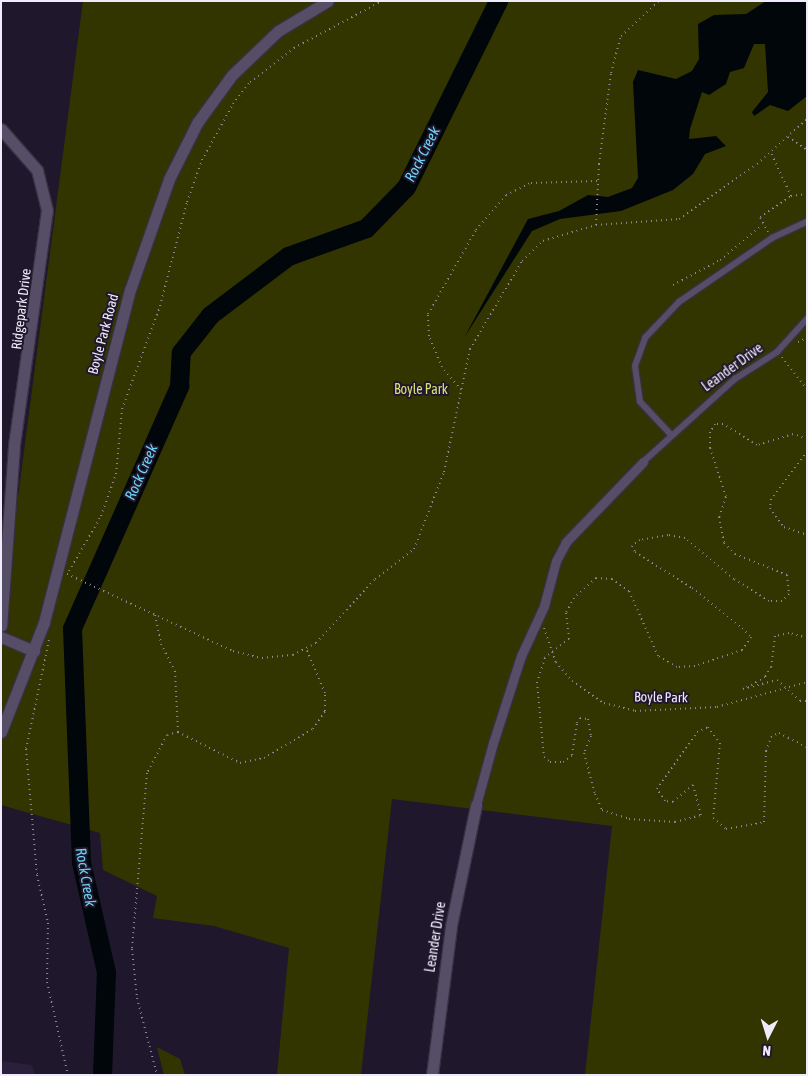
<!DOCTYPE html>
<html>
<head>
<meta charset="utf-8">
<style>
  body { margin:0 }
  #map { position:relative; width:808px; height:1076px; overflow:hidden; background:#1f172c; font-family:"Asap Condensed",sans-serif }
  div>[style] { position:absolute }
  .built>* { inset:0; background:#2a203b }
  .green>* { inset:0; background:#333500 }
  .water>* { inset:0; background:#000609 }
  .river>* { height:19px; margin:-9.5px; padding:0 9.5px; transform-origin:9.5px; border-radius:9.5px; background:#000609 }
  .path>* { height:2px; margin-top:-1px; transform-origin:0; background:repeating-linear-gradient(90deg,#8c8698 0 1px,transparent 0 5px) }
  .roads { filter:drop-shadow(1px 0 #373142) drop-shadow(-1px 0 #373142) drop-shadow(0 1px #373142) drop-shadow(0 -1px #373142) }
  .service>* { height:5.5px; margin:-2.75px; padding:0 2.75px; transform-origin:2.75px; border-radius:2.75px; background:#564d66 }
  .pedestrian>* { height:9px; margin:-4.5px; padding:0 4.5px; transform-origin:4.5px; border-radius:4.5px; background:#564d66 }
  .minor>* { height:11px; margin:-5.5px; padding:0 5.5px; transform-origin:5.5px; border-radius:5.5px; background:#564d66 }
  span { translate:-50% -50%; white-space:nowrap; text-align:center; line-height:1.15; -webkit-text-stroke:4px #1f172c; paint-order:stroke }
  .street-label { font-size:14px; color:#f0ebfb }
  .park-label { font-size:14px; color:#d9e073 }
  .water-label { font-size:15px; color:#6ed4f7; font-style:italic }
  .frame { position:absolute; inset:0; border:2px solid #f0ebfb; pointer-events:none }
  .north { position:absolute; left:743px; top:1011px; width:50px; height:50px; -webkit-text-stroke:4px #1f172c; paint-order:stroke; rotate:185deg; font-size:14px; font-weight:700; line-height:20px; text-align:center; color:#f0ebfb }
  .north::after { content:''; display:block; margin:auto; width:18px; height:22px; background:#f0ebfb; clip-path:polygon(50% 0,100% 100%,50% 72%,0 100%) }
</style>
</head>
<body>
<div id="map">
  <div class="built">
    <div style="clip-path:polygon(1px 1061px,32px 1065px,35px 1075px,1px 1075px)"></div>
  </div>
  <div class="green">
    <div style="clip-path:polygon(83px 1px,807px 1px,807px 1075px,585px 1075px,612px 826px,392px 799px,361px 1075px,277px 1075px,289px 948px,214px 926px,153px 918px,157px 896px,103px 870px,100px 833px,1px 805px,1px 627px)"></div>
    <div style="clip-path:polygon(157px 1047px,180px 1059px,185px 1075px,164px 1075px)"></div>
  </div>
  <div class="water">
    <div style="clip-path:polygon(766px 1px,807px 1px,807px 96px,788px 111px,770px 105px,754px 116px,752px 112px,768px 92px,765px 44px,754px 44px,744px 68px,730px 72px,726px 84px,709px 95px,702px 92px,690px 129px,689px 139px,716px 136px,726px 146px,705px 154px,693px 174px,673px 190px,621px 211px,560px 219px,532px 231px,464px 338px,528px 219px,559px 211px,588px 195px,608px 197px,632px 188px,638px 178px,633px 82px,638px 70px,676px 79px,692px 71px,699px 59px,698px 24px,714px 15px,746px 14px)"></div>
  </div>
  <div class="river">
    <div style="left:102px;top:1075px;width:103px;rotate:-87.8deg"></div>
    <div style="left:106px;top:972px;width:113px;rotate:-102.8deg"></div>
    <div style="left:81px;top:862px;width:234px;rotate:-92.2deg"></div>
    <div style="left:72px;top:628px;width:265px;rotate:-66.1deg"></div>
    <div style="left:179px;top:386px;width:34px;rotate:-87deg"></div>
    <div style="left:181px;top:352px;width:47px;rotate:-51.9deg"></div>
    <div style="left:210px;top:315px;width:98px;rotate:-37.1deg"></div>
    <div style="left:288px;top:256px;width:83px;rotate:-19.7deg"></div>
    <div style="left:366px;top:228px;width:57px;rotate:-45.7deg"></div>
    <div style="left:406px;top:187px;width:208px;rotate:-63.7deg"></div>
  </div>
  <div class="path">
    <div style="left:788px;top:137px;width:23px;rotate:34deg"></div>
    <div style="left:791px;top:196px;width:16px;rotate:-7deg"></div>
    <div style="left:596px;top:225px;width:61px;rotate:-87.2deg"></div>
    <div style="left:599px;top:164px;width:92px;rotate:-82.5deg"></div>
    <div style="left:611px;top:73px;width:38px;rotate:-75deg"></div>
    <div style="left:621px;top:36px;width:52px;rotate:-42.6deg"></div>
    <div style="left:768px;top:232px;width:17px;rotate:-118deg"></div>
    <div style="left:760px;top:217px;width:37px;rotate:-34deg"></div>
    <div style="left:791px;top:196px;width:47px;rotate:-114.9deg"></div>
    <div style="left:673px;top:285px;width:53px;rotate:-28deg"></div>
    <div style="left:720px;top:260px;width:55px;rotate:-39.8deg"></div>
    <div style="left:798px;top:342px;width:10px;rotate:-24deg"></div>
    <div style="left:782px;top:357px;width:41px;rotate:52deg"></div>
    <div style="left:461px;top:390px;width:30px;rotate:-130deg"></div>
    <div style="left:442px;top:367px;width:34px;rotate:-113deg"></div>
    <div style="left:429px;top:336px;width:22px;rotate:-93deg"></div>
    <div style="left:428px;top:314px;width:97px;rotate:-60.3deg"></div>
    <div style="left:476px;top:230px;width:46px;rotate:-49.4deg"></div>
    <div style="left:506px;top:195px;width:28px;rotate:-26deg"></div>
    <div style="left:531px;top:183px;width:66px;rotate:-1.7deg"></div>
    <div style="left:807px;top:439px;width:15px;rotate:-160deg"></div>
    <div style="left:793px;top:434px;width:38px;rotate:163deg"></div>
    <div style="left:757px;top:445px;width:40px;rotate:-148deg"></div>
    <div style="left:723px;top:424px;width:8px;rotate:180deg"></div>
    <div style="left:715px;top:424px;width:9px;rotate:122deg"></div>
    <div style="left:710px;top:432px;width:16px;rotate:90deg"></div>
    <div style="left:710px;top:448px;width:52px;rotate:71.9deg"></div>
    <div style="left:726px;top:497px;width:21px;rotate:109deg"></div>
    <div style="left:719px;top:517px;width:26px;rotate:79deg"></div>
    <div style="left:724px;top:543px;width:16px;rotate:45deg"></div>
    <div style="left:735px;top:554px;width:56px;rotate:22deg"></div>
    <div style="left:787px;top:575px;width:19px;rotate:84deg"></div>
    <div style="left:789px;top:594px;width:10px;rotate:135deg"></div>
    <div style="left:782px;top:601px;width:13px;rotate:180deg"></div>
    <div style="left:769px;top:601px;width:41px;rotate:-147.8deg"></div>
    <div style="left:734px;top:579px;width:64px;rotate:-140.1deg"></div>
    <div style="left:685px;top:538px;width:17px;rotate:-170deg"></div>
    <div style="left:668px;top:535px;width:28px;rotate:170deg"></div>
    <div style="left:640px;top:540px;width:10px;rotate:143deg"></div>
    <div style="left:632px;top:546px;width:7px;rotate:63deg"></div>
    <div style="left:635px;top:552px;width:67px;rotate:32.3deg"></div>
    <div style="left:692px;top:588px;width:64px;rotate:38.7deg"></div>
    <div style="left:742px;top:628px;width:13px;rotate:45deg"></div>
    <div style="left:751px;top:637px;width:16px;rotate:125deg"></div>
    <div style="left:742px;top:650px;width:50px;rotate:161.2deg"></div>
    <div style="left:695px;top:666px;width:18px;rotate:177deg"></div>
    <div style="left:677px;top:667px;width:22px;rotate:-150deg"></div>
    <div style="left:658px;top:656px;width:71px;rotate:-114deg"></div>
    <div style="left:629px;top:591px;width:21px;rotate:-145deg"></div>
    <div style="left:612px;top:579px;width:16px;rotate:-176deg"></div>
    <div style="left:596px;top:578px;width:30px;rotate:138deg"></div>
    <div style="left:574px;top:598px;width:17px;rotate:118deg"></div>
    <div style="left:566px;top:613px;width:26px;rotate:83deg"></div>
    <div style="left:569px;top:639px;width:31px;rotate:142deg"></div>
    <div style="left:545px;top:658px;width:25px;rotate:108deg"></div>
    <div style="left:537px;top:682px;width:75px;rotate:84.7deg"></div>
    <div style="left:544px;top:757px;width:8px;rotate:40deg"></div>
    <div style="left:550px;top:762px;width:13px"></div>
    <div style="left:563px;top:762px;width:11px;rotate:-38deg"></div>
    <div style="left:572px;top:755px;width:32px;rotate:-81deg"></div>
    <div style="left:577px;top:723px;width:6px;rotate:-59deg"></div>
    <div style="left:580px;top:718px;width:8px;rotate:7deg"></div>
    <div style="left:588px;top:719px;width:17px;rotate:80deg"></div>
    <div style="left:591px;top:736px;width:18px;rotate:112deg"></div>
    <div style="left:584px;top:753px;width:42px;rotate:75deg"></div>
    <div style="left:595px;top:794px;width:17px;rotate:66deg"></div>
    <div style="left:602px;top:810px;width:28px;rotate:18deg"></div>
    <div style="left:629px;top:819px;width:46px;rotate:3.7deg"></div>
    <div style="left:675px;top:822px;width:27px;rotate:-15deg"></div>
    <div style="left:701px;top:815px;width:31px;rotate:-105deg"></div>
    <div style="left:693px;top:785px;width:26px;rotate:140deg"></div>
    <div style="left:673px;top:802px;width:8px;rotate:-173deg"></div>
    <div style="left:665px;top:801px;width:14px;rotate:-124deg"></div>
    <div style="left:657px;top:789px;width:70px;rotate:-54.9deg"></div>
    <div style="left:697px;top:732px;width:12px;rotate:-24deg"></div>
    <div style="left:708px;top:727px;width:20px;rotate:53deg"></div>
    <div style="left:720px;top:743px;width:75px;rotate:95.3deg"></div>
    <div style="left:713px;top:818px;width:17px;rotate:40deg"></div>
    <div style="left:726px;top:829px;width:39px;rotate:-10deg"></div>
    <div style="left:764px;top:822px;width:71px;rotate:-88.4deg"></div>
    <div style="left:766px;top:751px;width:15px;rotate:-70deg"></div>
    <div style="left:771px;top:737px;width:9px;rotate:-27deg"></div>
    <div style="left:779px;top:733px;width:31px;rotate:27deg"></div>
    <div style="left:807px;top:451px;width:60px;rotate:126.9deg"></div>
    <div style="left:771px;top:499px;width:9px;rotate:96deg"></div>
    <div style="left:770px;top:508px;width:24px;rotate:54deg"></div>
    <div style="left:784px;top:527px;width:24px;rotate:19deg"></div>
    <div style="left:69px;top:571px;width:64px;rotate:-59.8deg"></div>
    <div style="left:101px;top:516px;width:45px;rotate:-70.3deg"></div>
    <div style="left:116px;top:474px;width:65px;rotate:-84.7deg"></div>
    <div style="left:122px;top:409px;width:110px;rotate:-69.7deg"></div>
    <div style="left:160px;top:306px;width:107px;rotate:-75.4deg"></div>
    <div style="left:187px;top:202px;width:45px;rotate:-70.3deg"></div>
    <div style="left:202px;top:160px;width:64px;rotate:-61deg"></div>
    <div style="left:233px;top:104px;width:28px;rotate:-52deg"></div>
    <div style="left:250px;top:82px;width:56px;rotate:-37.7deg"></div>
    <div style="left:294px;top:48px;width:100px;rotate:-28.1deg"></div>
    <div style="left:67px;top:574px;width:183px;rotate:24.9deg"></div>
    <div style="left:233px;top:651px;width:30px;rotate:14deg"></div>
    <div style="left:262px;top:658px;width:31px;rotate:-6deg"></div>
    <div style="left:293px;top:655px;width:26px;rotate:-28deg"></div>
    <div style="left:316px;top:643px;width:87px;rotate:-47.3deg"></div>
    <div style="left:375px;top:579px;width:49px;rotate:-37.6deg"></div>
    <div style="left:414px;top:549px;width:83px;rotate:-68.7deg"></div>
    <div style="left:444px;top:472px;width:126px;rotate:-78.1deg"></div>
    <div style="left:470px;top:349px;width:102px;rotate:-59.4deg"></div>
    <div style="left:522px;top:261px;width:29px;rotate:-44deg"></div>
    <div style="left:543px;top:241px;width:55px;rotate:-16.8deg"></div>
    <div style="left:596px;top:225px;width:83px;rotate:-4.1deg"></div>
    <div style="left:679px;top:219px;width:95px;rotate:-35.2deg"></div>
    <div style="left:757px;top:164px;width:67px;rotate:-42deg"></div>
    <div style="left:155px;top:615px;width:30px;rotate:78deg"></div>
    <div style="left:161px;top:644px;width:30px;rotate:63deg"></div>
    <div style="left:175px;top:671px;width:61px;rotate:87.2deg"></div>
    <div style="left:178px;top:732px;width:11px;rotate:165deg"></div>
    <div style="left:167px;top:735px;width:43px;rotate:117.8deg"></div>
    <div style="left:147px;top:773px;width:177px;rotate:94.9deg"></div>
    <div style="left:132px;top:949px;width:49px;rotate:84.2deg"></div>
    <div style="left:137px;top:998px;width:80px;rotate:75.4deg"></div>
    <div style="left:544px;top:628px;width:36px;rotate:71deg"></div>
    <div style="left:556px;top:662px;width:25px;rotate:50deg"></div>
    <div style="left:572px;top:681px;width:39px;rotate:35deg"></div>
    <div style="left:604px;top:703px;width:32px;rotate:14deg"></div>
    <div style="left:635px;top:711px;width:82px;rotate:-2.8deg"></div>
    <div style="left:717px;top:707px;width:93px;rotate:-15.5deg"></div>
    <div style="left:807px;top:638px;width:19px;rotate:-164deg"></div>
    <div style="left:789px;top:633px;width:14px;rotate:168deg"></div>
    <div style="left:775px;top:636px;width:31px;rotate:97deg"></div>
    <div style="left:771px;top:667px;width:12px;rotate:121deg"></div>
    <div style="left:765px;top:677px;width:25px;rotate:151deg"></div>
    <div style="left:743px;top:689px;width:35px;rotate:-15deg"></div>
    <div style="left:777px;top:680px;width:31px;rotate:42deg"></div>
    <div style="left:800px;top:701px;width:7px"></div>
    <div style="left:49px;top:640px;width:111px;rotate:101.9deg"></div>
    <div style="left:26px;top:749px;width:126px;rotate:85deg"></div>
    <div style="left:37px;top:875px;width:49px;rotate:77.1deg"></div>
    <div style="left:48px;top:923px;width:59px;rotate:91deg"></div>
    <div style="left:47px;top:982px;width:95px;rotate:77.3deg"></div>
    <div style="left:178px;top:732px;width:69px;rotate:26.6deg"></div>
    <div style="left:240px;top:763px;width:25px;rotate:-12deg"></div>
    <div style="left:264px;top:758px;width:57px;rotate:-30.6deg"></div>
    <div style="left:313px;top:729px;width:22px;rotate:-56deg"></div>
    <div style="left:325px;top:711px;width:18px;rotate:-90deg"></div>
    <div style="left:325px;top:693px;width:49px;rotate:-112.9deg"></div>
  </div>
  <div class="roads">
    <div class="service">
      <div style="left:671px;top:435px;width:45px;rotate:-133.2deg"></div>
      <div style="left:640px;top:402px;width:36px;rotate:-98deg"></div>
      <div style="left:635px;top:366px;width:30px;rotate:-70deg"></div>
      <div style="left:645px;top:338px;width:50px;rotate:-46.6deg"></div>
      <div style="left:679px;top:302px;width:113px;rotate:-34.5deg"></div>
      <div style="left:772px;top:238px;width:38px;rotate:-25deg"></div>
      <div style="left:643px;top:462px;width:124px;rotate:-42.1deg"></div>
      <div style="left:735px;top:379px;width:50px;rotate:-32.7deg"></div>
      <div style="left:777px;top:352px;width:45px;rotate:-47.7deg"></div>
    </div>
    <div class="pedestrian">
      <div style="left:476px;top:805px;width:64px;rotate:-74.7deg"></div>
      <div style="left:493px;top:743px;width:91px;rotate:-72.2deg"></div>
      <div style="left:521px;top:656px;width:55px;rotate:-65.3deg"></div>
      <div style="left:544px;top:606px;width:47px;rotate:-75.1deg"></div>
      <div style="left:556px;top:561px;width:21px;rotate:-62deg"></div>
      <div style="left:566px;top:542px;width:111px;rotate:-46.1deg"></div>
    </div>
    <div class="minor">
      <div style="left:1px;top:129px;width:55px;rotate:48.7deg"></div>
      <div style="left:37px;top:170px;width:41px;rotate:76deg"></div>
      <div style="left:47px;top:210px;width:238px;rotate:98deg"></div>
      <div style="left:14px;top:446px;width:180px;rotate:94.1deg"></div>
      <div style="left:1px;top:637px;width:36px;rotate:23deg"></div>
      <div style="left:1px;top:732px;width:118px;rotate:-68.6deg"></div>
      <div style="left:44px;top:622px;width:343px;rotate:-75.5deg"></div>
      <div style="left:130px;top:290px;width:118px;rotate:-70.6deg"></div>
      <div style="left:169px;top:179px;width:63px;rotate:-63.4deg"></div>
      <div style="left:197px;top:123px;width:59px;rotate:-53.9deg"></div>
      <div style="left:232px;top:75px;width:64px;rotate:-43.7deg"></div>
      <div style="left:278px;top:31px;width:58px;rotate:-31deg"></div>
      <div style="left:432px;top:1075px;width:150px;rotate:-82.7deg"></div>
      <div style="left:451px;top:926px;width:124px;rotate:-78.3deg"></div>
    </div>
  </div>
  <div class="street-label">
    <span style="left:21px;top:309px;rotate:-83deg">Ridgepark Drive</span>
    <span style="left:103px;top:334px;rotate:-75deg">Boyle Park Road</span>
    <span style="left:732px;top:367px;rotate:-36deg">Leander Drive</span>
    <span style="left:661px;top:697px;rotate:1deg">Boyle Park</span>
    <span style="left:435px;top:937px;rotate:-81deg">Leander Drive</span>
  </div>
  <div class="park-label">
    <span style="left:421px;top:389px">Boyle Park</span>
  </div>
  <div class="water-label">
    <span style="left:422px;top:154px;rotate:-63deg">Rock Creek</span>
    <span style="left:141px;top:472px;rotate:-66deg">Rock Creek</span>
    <span style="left:86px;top:877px;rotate:80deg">Rock Creek</span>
  </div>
  <div class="frame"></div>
  <div class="north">N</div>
</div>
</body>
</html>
